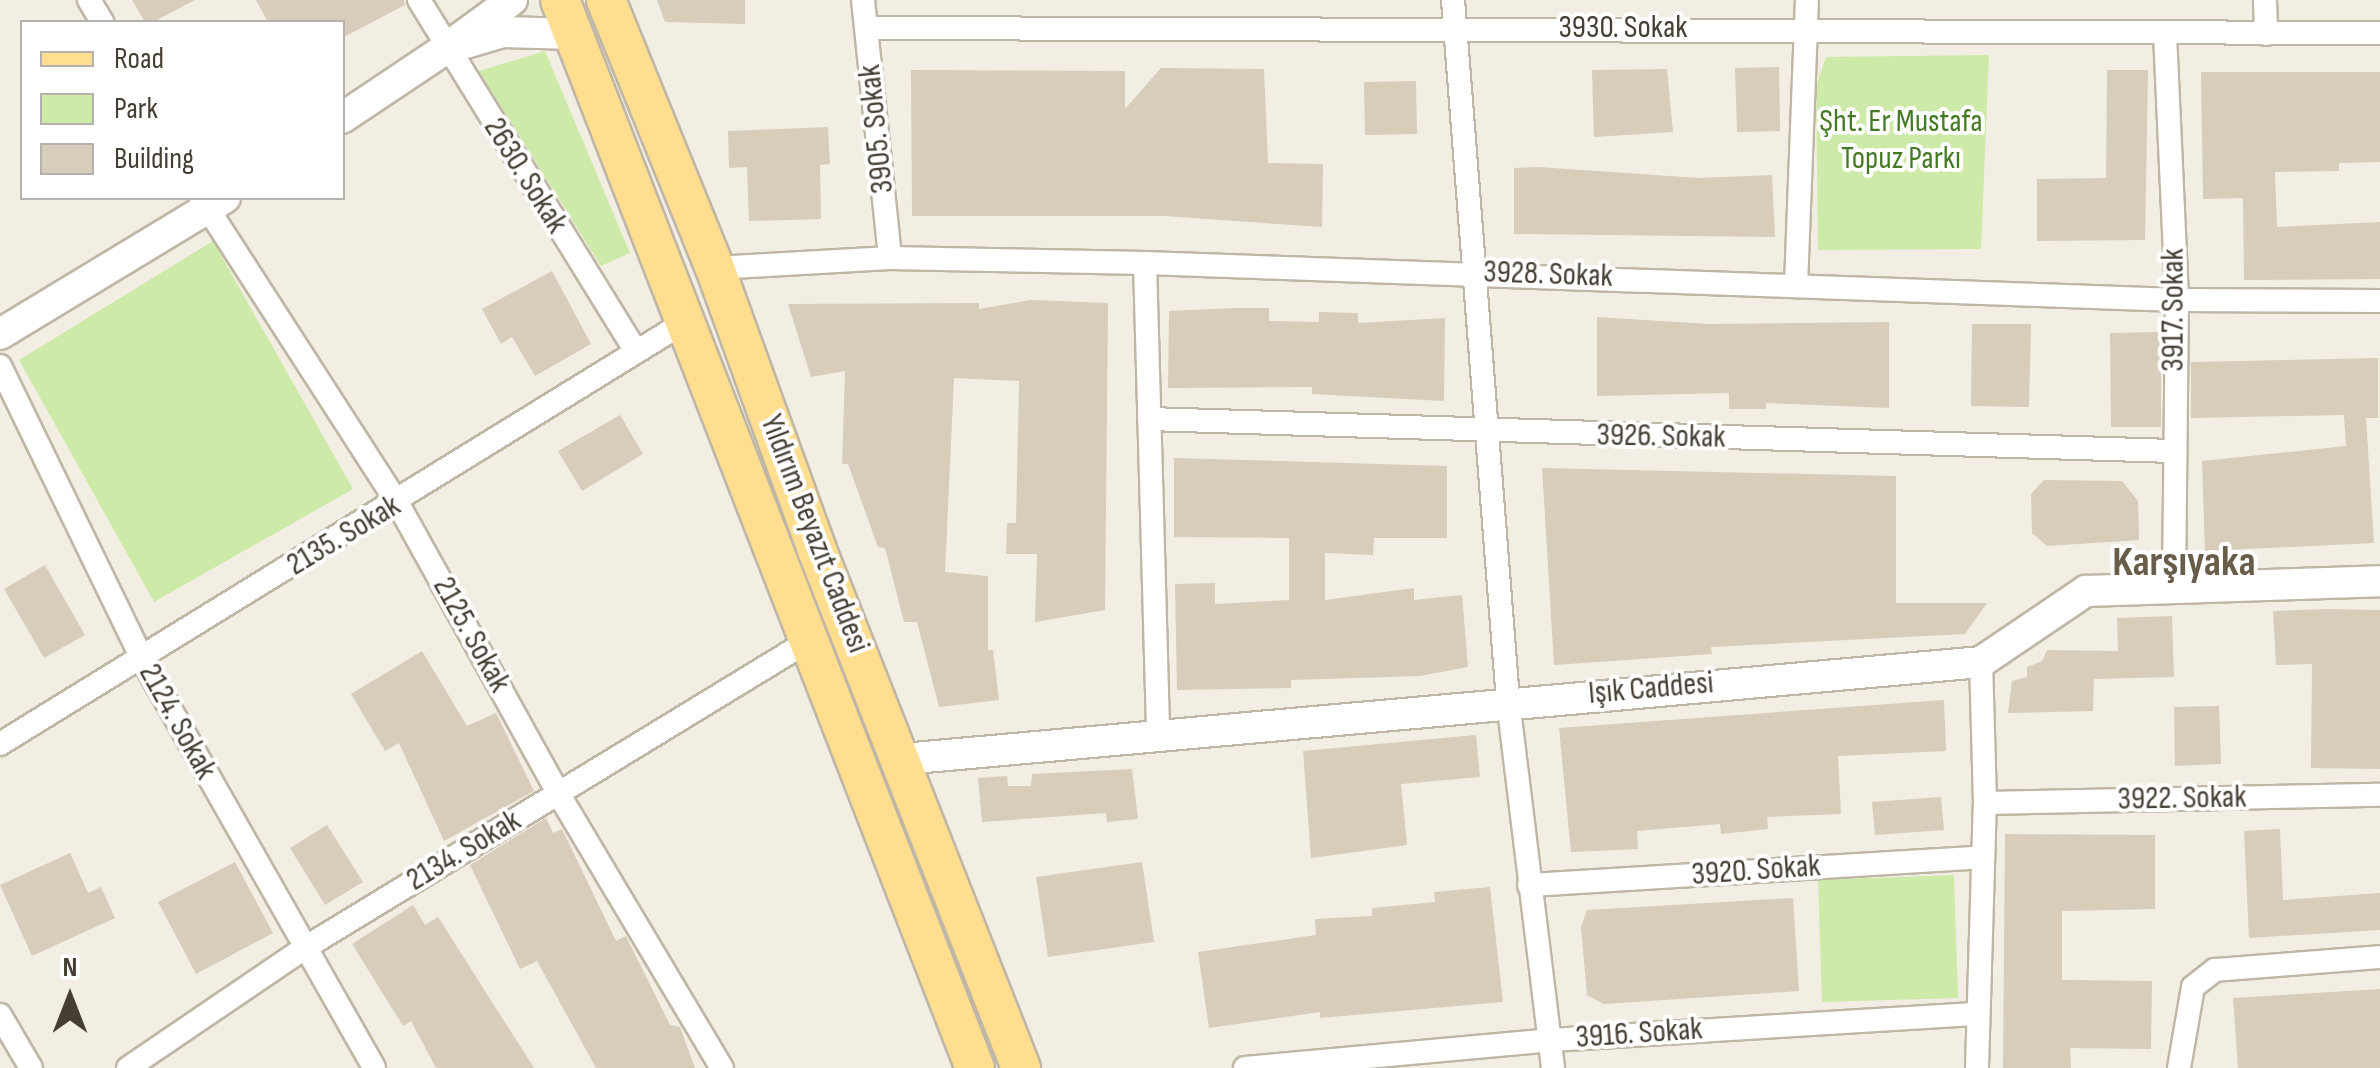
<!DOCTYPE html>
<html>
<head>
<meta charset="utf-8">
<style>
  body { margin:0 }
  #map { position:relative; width:2380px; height:1068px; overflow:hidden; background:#f3eee3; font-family:"Sofia Sans Condensed",sans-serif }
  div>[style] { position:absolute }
  .green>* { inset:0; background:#ceeaa9 }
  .building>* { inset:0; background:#d8ccbb }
  .roads { filter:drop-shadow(2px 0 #bfb6a6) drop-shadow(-2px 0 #bfb6a6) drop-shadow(0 2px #bfb6a6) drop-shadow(0 -2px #bfb6a6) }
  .minor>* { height:22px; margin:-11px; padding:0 11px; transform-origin:11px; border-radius:11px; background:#fff }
  .tertiary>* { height:30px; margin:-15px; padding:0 15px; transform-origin:15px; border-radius:15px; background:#fff }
  .primary>* { height:38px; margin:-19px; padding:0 19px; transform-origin:19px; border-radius:19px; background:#ffde90 }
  span { translate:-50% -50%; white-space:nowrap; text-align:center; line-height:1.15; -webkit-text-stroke:8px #fff; paint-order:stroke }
  .street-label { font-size:32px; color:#453e33 }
  .park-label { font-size:32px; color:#457a24 }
  .district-label { font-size:42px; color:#685c4a; font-weight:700 }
  .legend { position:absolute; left:20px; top:20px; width:325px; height:180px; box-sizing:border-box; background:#fff; border:2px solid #b5b2ad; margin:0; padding:12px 18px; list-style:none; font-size:30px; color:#453e33 }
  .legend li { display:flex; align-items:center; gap:20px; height:50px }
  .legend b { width:50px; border:2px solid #b5b2ad }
  .north { position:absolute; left:20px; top:948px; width:100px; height:100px; -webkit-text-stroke:8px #fff; paint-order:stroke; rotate:0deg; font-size:28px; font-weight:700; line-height:40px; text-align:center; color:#453e33 }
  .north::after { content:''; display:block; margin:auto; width:35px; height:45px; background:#453e33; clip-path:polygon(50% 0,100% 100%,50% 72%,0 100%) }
</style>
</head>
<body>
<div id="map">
  <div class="green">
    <div style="clip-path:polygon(545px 51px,630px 253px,601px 266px,479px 71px)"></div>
    <div style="clip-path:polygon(1989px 55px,1981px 249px,1818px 250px,1816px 86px,1826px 57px)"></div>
    <div style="clip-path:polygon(213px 241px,353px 489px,154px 602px,19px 360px)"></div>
    <div style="clip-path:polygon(1954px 875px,1958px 998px,1822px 1002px,1818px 880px)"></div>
  </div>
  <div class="building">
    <div style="clip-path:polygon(132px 0,195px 0,153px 22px,145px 22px)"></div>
    <div style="clip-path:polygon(256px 0,404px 0,405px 5px,342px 38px,342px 22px,268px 22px)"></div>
    <div style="clip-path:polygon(657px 0,745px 0,745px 24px,665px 22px)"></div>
    <div style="clip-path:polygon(1779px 67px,1780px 131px,1737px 132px,1735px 68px)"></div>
    <div style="clip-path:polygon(1161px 68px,1264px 69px,1268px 163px,1323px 164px,1322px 227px,1164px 216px,912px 216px,911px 70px,1125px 71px,1125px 109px)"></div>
    <div style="clip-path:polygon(1667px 69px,1673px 132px,1594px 137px,1592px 70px)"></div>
    <div style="clip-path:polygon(2107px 70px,2148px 70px,2145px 240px,2037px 241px,2037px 179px,2106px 178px)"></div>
    <div style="clip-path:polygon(2201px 72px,2380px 72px,2380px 162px,2339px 163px,2339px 171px,2275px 172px,2277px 227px,2380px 222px,2380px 279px,2244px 280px,2243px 198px,2203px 199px)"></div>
    <div style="clip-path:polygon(1416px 81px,1417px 134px,1365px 135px,1364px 82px)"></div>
    <div style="clip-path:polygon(828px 127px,830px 164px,820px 165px,821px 219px,749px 221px,747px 167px,729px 168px,728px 131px)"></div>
    <div style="clip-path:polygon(1538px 167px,1699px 178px,1772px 175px,1775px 237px,1514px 234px,1514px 168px)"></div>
    <div style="clip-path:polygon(552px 271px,591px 344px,535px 376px,512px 337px,501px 344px,482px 309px)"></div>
    <div style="clip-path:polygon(1031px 300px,1108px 303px,1105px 610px,1035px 622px,1037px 554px,1006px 554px,1007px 523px,1016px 523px,1019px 381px,954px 378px,945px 572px,988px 576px,988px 650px,993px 650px,999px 700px,939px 707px,917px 622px,904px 622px,885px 548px,878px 547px,848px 464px,842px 464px,845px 371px,811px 377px,788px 304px,979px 303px,979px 309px)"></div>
    <div style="clip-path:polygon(1236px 308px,1269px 308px,1269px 321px,1319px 322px,1319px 312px,1358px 313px,1358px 323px,1445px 318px,1444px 401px,1312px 394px,1312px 387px,1168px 388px,1169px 311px)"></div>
    <div style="clip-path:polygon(1597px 317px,1709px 324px,1889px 322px,1889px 408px,1766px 403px,1766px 409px,1729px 409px,1729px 393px,1597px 396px)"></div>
    <div style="clip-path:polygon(1972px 324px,2031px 324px,2029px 407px,1971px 406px)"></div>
    <div style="clip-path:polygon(2161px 332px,2161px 427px,2111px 427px,2110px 333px)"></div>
    <div style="clip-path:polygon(2378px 358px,2378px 418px,2366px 418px,2374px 543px,2205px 551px,2202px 461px,2346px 446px,2344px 415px,2191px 418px,2191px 362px)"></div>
    <div style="clip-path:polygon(620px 415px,643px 454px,582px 491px,558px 451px)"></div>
    <div style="clip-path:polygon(1174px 458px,1447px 466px,1447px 538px,1374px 538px,1373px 555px,1325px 553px,1325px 600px,1414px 588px,1414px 600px,1462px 595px,1468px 667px,1420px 676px,1291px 680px,1291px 688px,1177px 690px,1175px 584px,1215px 583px,1215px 604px,1289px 600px,1289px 538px,1174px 537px)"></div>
    <div style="clip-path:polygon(1542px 468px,1896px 476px,1896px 603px,1987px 603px,1965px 634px,1711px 647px,1712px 654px,1554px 665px)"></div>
    <div style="clip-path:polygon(2044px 480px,2122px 481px,2138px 501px,2139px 540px,2047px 546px,2032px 533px,2031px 494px)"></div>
    <div style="clip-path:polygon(45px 565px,85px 635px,44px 658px,4px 589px)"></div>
    <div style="clip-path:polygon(2327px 609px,2380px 610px,2380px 769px,2311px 768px,2312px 664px,2276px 665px,2273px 611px)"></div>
    <div style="clip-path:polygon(2172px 616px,2174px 677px,2094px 679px,2093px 711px,2008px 713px,2012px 681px,2027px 677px,2027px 667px,2042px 661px,2047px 650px,2118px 651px,2117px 618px)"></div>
    <div style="clip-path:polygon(422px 651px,467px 726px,496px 713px,534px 791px,444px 841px,399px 743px,385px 751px,351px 694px)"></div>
    <div style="clip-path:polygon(1944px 700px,1946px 751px,1838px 756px,1841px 814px,1767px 817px,1768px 829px,1721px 834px,1720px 824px,1637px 831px,1638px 849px,1571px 852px,1559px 728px)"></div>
    <div style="clip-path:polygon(2219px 706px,2221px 764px,2175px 766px,2174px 707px)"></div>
    <div style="clip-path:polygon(1476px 735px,1480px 777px,1401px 784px,1407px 845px,1311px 858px,1303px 751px)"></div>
    <div style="clip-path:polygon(1132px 769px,1138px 819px,1107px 822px,1106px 813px,982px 822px,978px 778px,1007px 776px,1008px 786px,1031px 786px,1032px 774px)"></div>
    <div style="clip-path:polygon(1941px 797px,1944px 830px,1875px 835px,1872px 802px)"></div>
    <div style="clip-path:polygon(546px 818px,553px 833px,562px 829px,616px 941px,626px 936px,670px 1025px,680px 1027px,695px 1068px,596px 1068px,537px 961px,520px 969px,470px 865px)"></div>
    <div style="clip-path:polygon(327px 825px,363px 882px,325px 905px,290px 848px)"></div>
    <div style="clip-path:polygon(2280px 829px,2283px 900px,2380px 893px,2380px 930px,2249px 938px,2244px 831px)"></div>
    <div style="clip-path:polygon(2005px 834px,2155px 835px,2155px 909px,2062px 911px,2062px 980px,2152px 981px,2151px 1049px,2070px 1048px,2071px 1068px,2003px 1068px)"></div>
    <div style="clip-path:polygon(70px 853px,88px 893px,101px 887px,115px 918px,32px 956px,0 885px)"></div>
    <div style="clip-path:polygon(235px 862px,273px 933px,196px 974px,158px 902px)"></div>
    <div style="clip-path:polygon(1142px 862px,1154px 942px,1048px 957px,1036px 877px)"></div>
    <div style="clip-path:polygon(1490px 887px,1503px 1002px,1320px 1018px,1320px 1012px,1209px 1028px,1198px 952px,1316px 935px,1315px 919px,1372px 916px,1372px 908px,1435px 902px,1434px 892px)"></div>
    <div style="clip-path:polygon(1793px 898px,1799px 991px,1604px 1004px,1587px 995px,1581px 927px,1587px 910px)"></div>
    <div style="clip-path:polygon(413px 905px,425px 925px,438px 917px,534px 1068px,436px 1068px,411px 1021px,403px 1026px,352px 944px)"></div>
    <div style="clip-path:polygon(2380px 989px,2380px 1068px,2238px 1068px,2233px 998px)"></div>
  </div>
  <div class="roads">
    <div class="minor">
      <div style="left:89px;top:0;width:26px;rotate:59deg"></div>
      <div style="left:419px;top:0;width:413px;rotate:58.3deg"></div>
      <div style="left:863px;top:0;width:259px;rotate:84deg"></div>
      <div style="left:1453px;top:0;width:703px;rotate:85.51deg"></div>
      <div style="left:1508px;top:701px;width:370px;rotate:83deg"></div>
      <div style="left:2265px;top:0;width:34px;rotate:88deg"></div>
      <div style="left:867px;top:28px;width:1513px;rotate:0.19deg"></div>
      <div style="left:2165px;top:34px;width:266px;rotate:87.4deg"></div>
      <div style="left:2177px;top:300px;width:287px;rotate:90.6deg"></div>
      <div style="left:201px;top:198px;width:364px;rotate:57.2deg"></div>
      <div style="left:398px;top:504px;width:330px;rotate:61deg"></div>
      <div style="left:558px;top:793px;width:320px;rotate:59.2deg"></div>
      <div style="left:1145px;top:263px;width:474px;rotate:88.4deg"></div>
      <div style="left:715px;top:268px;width:175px;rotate:-3.3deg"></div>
      <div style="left:890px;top:258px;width:255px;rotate:1.1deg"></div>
      <div style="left:1145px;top:263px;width:1033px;rotate:2.05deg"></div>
      <div style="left:2177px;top:300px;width:203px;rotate:0.3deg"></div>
      <div style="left:1796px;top:285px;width:285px;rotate:-87.8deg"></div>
      <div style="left:0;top:366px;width:326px;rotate:64.1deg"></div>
      <div style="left:142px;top:659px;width:470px;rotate:60.4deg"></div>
      <div style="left:1149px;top:419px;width:1024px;rotate:1.79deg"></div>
      <div style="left:0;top:744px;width:805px;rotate:-31.64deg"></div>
      <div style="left:1985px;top:803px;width:395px;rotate:-1.2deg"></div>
      <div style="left:1529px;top:885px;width:454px;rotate:-3.5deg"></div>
      <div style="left:0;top:1015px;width:61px;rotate:59.7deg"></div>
      <div style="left:128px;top:1068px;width:212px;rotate:-34.2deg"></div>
      <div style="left:303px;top:949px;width:588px;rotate:-31.36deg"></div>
      <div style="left:1245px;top:1068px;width:306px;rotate:-5.2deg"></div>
      <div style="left:1550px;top:1040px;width:426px;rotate:-3.5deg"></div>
      <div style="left:1977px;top:1068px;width:265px;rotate:-88.3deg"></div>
      <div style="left:1985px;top:803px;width:141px;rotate:-91.6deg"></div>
      <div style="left:2179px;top:1068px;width:82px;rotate:-80.2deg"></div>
      <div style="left:2193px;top:987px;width:28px;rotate:-38deg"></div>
      <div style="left:2215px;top:970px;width:166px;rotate:-4.5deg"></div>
    </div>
    <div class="tertiary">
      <div style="left:512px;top:0;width:83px;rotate:143.8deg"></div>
      <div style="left:445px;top:49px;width:60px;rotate:-16.3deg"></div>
      <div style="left:503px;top:32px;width:71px;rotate:1.6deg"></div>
      <div style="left:342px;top:118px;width:124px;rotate:-33.8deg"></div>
      <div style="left:0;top:334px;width:263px;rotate:-31.2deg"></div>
      <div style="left:903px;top:759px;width:1082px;rotate:-5.14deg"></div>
      <div style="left:1981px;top:662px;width:127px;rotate:-34.1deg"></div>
      <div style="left:2086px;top:591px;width:294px;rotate:-1.9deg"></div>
    </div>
    <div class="primary">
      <div style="left:560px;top:0;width:1146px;rotate:68.77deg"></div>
      <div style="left:606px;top:0;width:289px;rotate:67.9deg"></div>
      <div style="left:715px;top:268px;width:300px;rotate:70.1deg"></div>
      <div style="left:817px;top:550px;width:557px;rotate:68.5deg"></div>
    </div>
  </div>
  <div class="street-label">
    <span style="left:1623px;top:28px">3930. Sokak</span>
    <span style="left:877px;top:129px;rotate:-96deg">3905. Sokak</span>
    <span style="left:525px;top:176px;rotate:58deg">2630. Sokak</span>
    <span style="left:1548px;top:275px;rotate:2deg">3928. Sokak</span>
    <span style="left:2174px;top:310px;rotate:-90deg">3917. Sokak</span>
    <span style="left:1661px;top:437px;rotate:1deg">3926. Sokak</span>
    <span style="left:814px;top:534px;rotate:69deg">Yıldırım Beyazıt Caddesi</span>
    <span style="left:344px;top:536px;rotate:-31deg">2135. Sokak</span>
    <span style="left:471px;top:635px;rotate:61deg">2125. Sokak</span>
    <span style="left:1651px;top:689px;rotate:-5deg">Işık Caddesi</span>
    <span style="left:177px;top:722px;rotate:61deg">2124. Sokak</span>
    <span style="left:2182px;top:799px;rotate:-1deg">3922. Sokak</span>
    <span style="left:464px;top:851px;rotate:-31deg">2134. Sokak</span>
    <span style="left:1756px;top:871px;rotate:-4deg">3920. Sokak</span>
    <span style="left:1639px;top:1034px;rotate:-4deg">3916. Sokak</span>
  </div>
  <div class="park-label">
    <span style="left:1901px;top:141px">Şht. Er Mustafa<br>Topuz Parkı</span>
  </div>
  <div class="district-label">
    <span style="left:2184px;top:563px">Karşıyaka</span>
  </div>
  <ul class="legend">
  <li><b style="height:12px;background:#ffde90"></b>Road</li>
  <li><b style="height:28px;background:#ceeaa9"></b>Park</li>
  <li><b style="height:28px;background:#d8ccbb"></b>Building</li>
  </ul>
  <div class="north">N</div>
</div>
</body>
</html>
